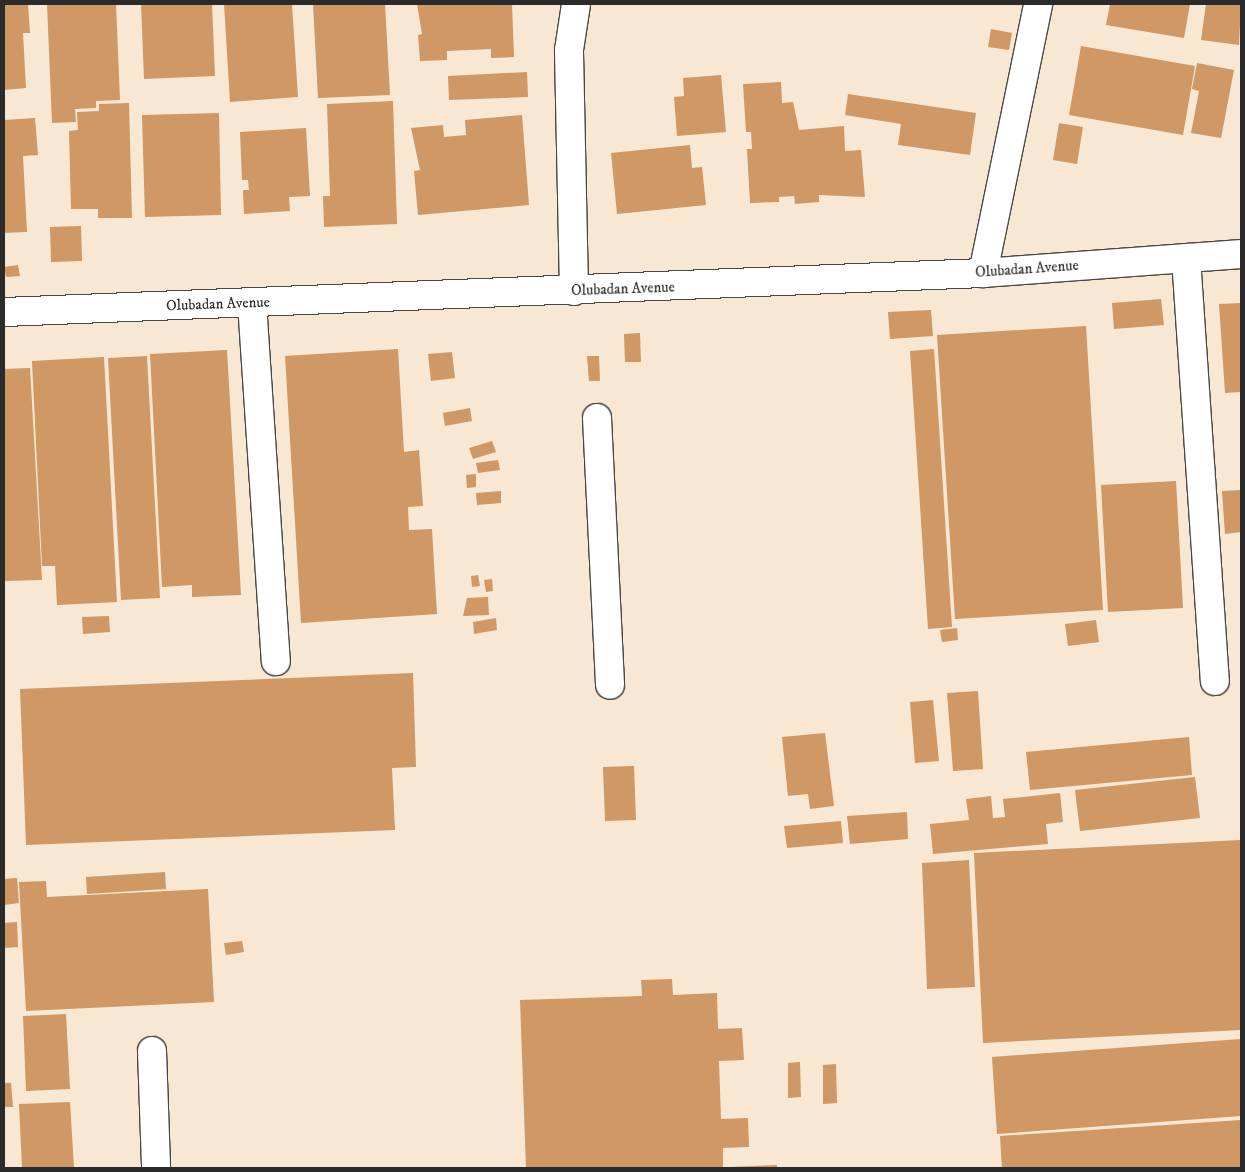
<!DOCTYPE html>
<html>
<head>
<meta charset="utf-8">
<style>
  body { margin:0 }
  #map { position:relative; width:1245px; height:1172px; overflow:hidden; background:#f7e7d3; font-family:"IM FELL DW Pica",serif }
  div>[style] { position:absolute }
  .building>* { inset:0; background:#cf9864 }
  .roads { filter:drop-shadow(1px 0 #4a4744) drop-shadow(-1px 0 #4a4744) drop-shadow(0 1px #4a4744) drop-shadow(0 -1px #4a4744) }
  .minor>* { height:28px; margin:-14px; padding:0 14px; transform-origin:14px; border-radius:14px; background:#fff }
  span { translate:-50% -50%; white-space:nowrap; text-align:center; line-height:1.15; -webkit-text-stroke:4.5px #fff; paint-order:stroke }
  .street-label { font-size:15px; color:#2b2b2b }
  .frame { position:absolute; inset:0; border:5px solid #2b2b2b; pointer-events:none }
</style>
</head>
<body>
<div id="map">
  <div class="building">
    <div style="clip-path:polygon(4px 4px,28px 4px,30px 33px,23px 33px,26px 88px,4px 90px)"></div>
    <div style="clip-path:polygon(47px 4px,116px 4px,120px 100px,96px 101px,96px 108px,75px 109px,76px 122px,52px 123px)"></div>
    <div style="clip-path:polygon(141px 4px,212px 4px,215px 76px,144px 79px)"></div>
    <div style="clip-path:polygon(224px 4px,292px 4px,298px 97px,230px 102px)"></div>
    <div style="clip-path:polygon(313px 4px,385px 4px,390px 95px,318px 98px)"></div>
    <div style="clip-path:polygon(417px 4px,512px 4px,514px 57px,491px 58px,491px 49px,447px 51px,447px 60px,420px 61px,418px 35px,422px 34px)"></div>
    <div style="clip-path:polygon(1110px 4px,1190px 4px,1184px 38px,1106px 25px)"></div>
    <div style="clip-path:polygon(1206px 4px,1241px 4px,1239px 45px,1201px 40px)"></div>
    <div style="clip-path:polygon(991px 29px,1012px 33px,1009px 50px,988px 47px)"></div>
    <div style="clip-path:polygon(1081px 46px,1195px 66px,1183px 135px,1069px 115px)"></div>
    <div style="clip-path:polygon(1197px 63px,1234px 70px,1221px 138px,1191px 133px,1199px 91px,1192px 89px)"></div>
    <div style="clip-path:polygon(527px 72px,528px 97px,449px 100px,448px 76px)"></div>
    <div style="clip-path:polygon(721px 75px,726px 132px,677px 136px,674px 97px,684px 96px,683px 78px)"></div>
    <div style="clip-path:polygon(781px 82px,782px 103px,793px 102px,799px 130px,844px 126px,845px 151px,861px 150px,865px 197px,819px 195px,819px 202px,795px 204px,794px 196px,779px 197px,779px 202px,750px 203px,747px 149px,752px 149px,751px 132px,746px 132px,743px 84px)"></div>
    <div style="clip-path:polygon(848px 94px,976px 113px,970px 155px,898px 145px,901px 124px,845px 115px)"></div>
    <div style="clip-path:polygon(393px 101px,397px 224px,324px 227px,323px 196px,330px 196px,327px 104px)"></div>
    <div style="clip-path:polygon(129px 103px,132px 218px,98px 218px,98px 209px,71px 209px,69px 131px,78px 130px,77px 112px,99px 111px,99px 104px)"></div>
    <div style="clip-path:polygon(219px 113px,221px 215px,145px 217px,142px 115px)"></div>
    <div style="clip-path:polygon(522px 115px,529px 205px,418px 215px,414px 171px,420px 170px,411px 128px,443px 125px,444px 137px,466px 135px,465px 120px)"></div>
    <div style="clip-path:polygon(35px 118px,38px 155px,23px 156px,27px 232px,4px 233px,4px 120px)"></div>
    <div style="clip-path:polygon(1059px 123px,1083px 127px,1077px 164px,1053px 160px)"></div>
    <div style="clip-path:polygon(306px 128px,310px 196px,289px 197px,290px 211px,244px 214px,243px 190px,249px 190px,248px 180px,242px 180px,240px 132px)"></div>
    <div style="clip-path:polygon(690px 145px,692px 168px,702px 167px,706px 205px,617px 214px,611px 153px)"></div>
    <div style="clip-path:polygon(81px 226px,82px 261px,51px 262px,50px 227px)"></div>
    <div style="clip-path:polygon(18px 265px,20px 276px,6px 277px,4px 267px)"></div>
    <div style="clip-path:polygon(1161px 299px,1164px 325px,1114px 329px,1112px 303px)"></div>
    <div style="clip-path:polygon(1241px 303px,1241px 392px,1225px 393px,1219px 304px)"></div>
    <div style="clip-path:polygon(931px 310px,933px 336px,890px 339px,888px 312px)"></div>
    <div style="clip-path:polygon(1086px 326px,1103px 610px,955px 619px,937px 335px)"></div>
    <div style="clip-path:polygon(640px 333px,641px 362px,625px 362px,624px 334px)"></div>
    <div style="clip-path:polygon(398px 349px,404px 452px,419px 450px,423px 506px,408px 507px,409px 530px,432px 529px,437px 614px,301px 623px,285px 356px)"></div>
    <div style="clip-path:polygon(934px 349px,952px 627px,928px 629px,910px 351px)"></div>
    <div style="clip-path:polygon(227px 350px,241px 595px,192px 597px,192px 585px,162px 587px,150px 354px)"></div>
    <div style="clip-path:polygon(452px 352px,455px 378px,431px 381px,428px 354px)"></div>
    <div style="clip-path:polygon(147px 356px,160px 598px,121px 600px,108px 358px)"></div>
    <div style="clip-path:polygon(587px 356px,599px 356px,600px 381px,589px 381px)"></div>
    <div style="clip-path:polygon(104px 357px,117px 602px,57px 605px,55px 566px,42px 566px,32px 361px)"></div>
    <div style="clip-path:polygon(30px 368px,42px 580px,4px 581px,4px 369px)"></div>
    <div style="clip-path:polygon(470px 408px,472px 421px,445px 426px,443px 413px)"></div>
    <div style="clip-path:polygon(492px 441px,496px 452px,473px 459px,469px 448px)"></div>
    <div style="clip-path:polygon(498px 460px,500px 470px,478px 473px,476px 463px)"></div>
    <div style="clip-path:polygon(476px 474px,476px 487px,467px 488px,466px 475px)"></div>
    <div style="clip-path:polygon(1176px 481px,1183px 608px,1108px 612px,1101px 485px)"></div>
    <div style="clip-path:polygon(1241px 490px,1241px 532px,1225px 534px,1222px 491px)"></div>
    <div style="clip-path:polygon(501px 491px,501px 503px,477px 505px,476px 493px)"></div>
    <div style="clip-path:polygon(478px 575px,480px 586px,472px 587px,471px 576px)"></div>
    <div style="clip-path:polygon(492px 579px,493px 591px,486px 592px,484px 580px)"></div>
    <div style="clip-path:polygon(488px 597px,489px 615px,463px 616px,467px 598px)"></div>
    <div style="clip-path:polygon(109px 616px,110px 632px,83px 634px,82px 617px)"></div>
    <div style="clip-path:polygon(496px 618px,497px 630px,474px 634px,473px 622px)"></div>
    <div style="clip-path:polygon(1096px 620px,1099px 642px,1068px 646px,1065px 624px)"></div>
    <div style="clip-path:polygon(957px 628px,958px 640px,942px 642px,940px 630px)"></div>
    <div style="clip-path:polygon(413px 673px,416px 767px,392px 768px,395px 830px,26px 845px,20px 689px)"></div>
    <div style="clip-path:polygon(978px 691px,983px 769px,953px 771px,947px 693px)"></div>
    <div style="clip-path:polygon(933px 700px,939px 761px,915px 763px,910px 702px)"></div>
    <div style="clip-path:polygon(825px 733px,834px 806px,810px 809px,808px 794px,788px 796px,782px 737px)"></div>
    <div style="clip-path:polygon(1189px 737px,1192px 775px,1030px 790px,1026px 752px)"></div>
    <div style="clip-path:polygon(634px 766px,636px 820px,605px 821px,603px 767px)"></div>
    <div style="clip-path:polygon(1195px 777px,1200px 818px,1080px 831px,1075px 790px)"></div>
    <div style="clip-path:polygon(1060px 793px,1063px 822px,1046px 824px,1048px 844px,933px 854px,930px 824px,969px 820px,966px 799px,991px 796px,993px 818px,1005px 817px,1003px 799px)"></div>
    <div style="clip-path:polygon(907px 812px,908px 839px,850px 844px,847px 816px)"></div>
    <div style="clip-path:polygon(841px 821px,843px 843px,787px 848px,784px 826px)"></div>
    <div style="clip-path:polygon(1241px 840px,1241px 1030px,983px 1043px,974px 853px)"></div>
    <div style="clip-path:polygon(969px 860px,975px 987px,927px 989px,922px 863px)"></div>
    <div style="clip-path:polygon(165px 872px,166px 889px,87px 894px,86px 877px)"></div>
    <div style="clip-path:polygon(17px 878px,19px 903px,4px 905px,4px 879px)"></div>
    <div style="clip-path:polygon(46px 881px,47px 897px,208px 889px,214px 1002px,26px 1011px,19px 882px)"></div>
    <div style="clip-path:polygon(17px 922px,18px 947px,4px 948px,4px 923px)"></div>
    <div style="clip-path:polygon(242px 941px,244px 952px,226px 955px,224px 943px)"></div>
    <div style="clip-path:polygon(672px 979px,673px 995px,717px 993px,718px 1029px,742px 1028px,744px 1060px,719px 1061px,721px 1119px,748px 1118px,749px 1147px,723px 1148px,723px 1168px,526px 1168px,520px 1000px,642px 996px,641px 980px)"></div>
    <div style="clip-path:polygon(66px 1014px,70px 1089px,26px 1091px,23px 1016px)"></div>
    <div style="clip-path:polygon(1241px 1039px,1241px 1116px,997px 1134px,992px 1057px)"></div>
    <div style="clip-path:polygon(800px 1062px,801px 1097px,788px 1098px,788px 1063px)"></div>
    <div style="clip-path:polygon(836px 1064px,837px 1103px,823px 1104px,823px 1065px)"></div>
    <div style="clip-path:polygon(4px 1083px,11px 1083px,13px 1107px,4px 1107px)"></div>
    <div style="clip-path:polygon(70px 1102px,74px 1168px,22px 1168px,19px 1104px)"></div>
    <div style="clip-path:polygon(1241px 1120px,1241px 1168px,1002px 1168px,1000px 1136px)"></div>
    <div style="clip-path:polygon(777px 1165px,777px 1168px,728px 1168px,728px 1167px)"></div>
  </div>
  <div class="roads">
    <div class="minor">
      <div style="left:1186px;top:258px;width:424px;rotate:86.1deg"></div>
      <div style="left:983px;top:273px;width:275px;rotate:-78.4deg"></div>
      <div style="left:574px;top:291px;width:241px;rotate:-91.2deg"></div>
      <div style="left:569px;top:50px;width:47px;rotate:-81.3deg"></div>
      <div style="left:252px;top:303px;width:359px;rotate:86.2deg"></div>
      <div style="left:4px;top:312px;width:980px;rotate:-2.28deg"></div>
      <div style="left:983px;top:273px;width:259px;rotate:-4.2deg"></div>
      <div style="left:597px;top:418px;width:267px;rotate:87.2deg"></div>
      <div style="left:152px;top:1051px;width:117px;rotate:88deg"></div>
    </div>
  </div>
  <div class="street-label">
    <span style="left:1027px;top:269px;rotate:-4deg">Olubadan Avenue</span>
    <span style="left:623px;top:289px;rotate:-2deg">Olubadan Avenue</span>
    <span style="left:218px;top:304px;rotate:-2deg">Olubadan Avenue</span>
  </div>
  <div class="frame"></div>
</div>
</body>
</html>
